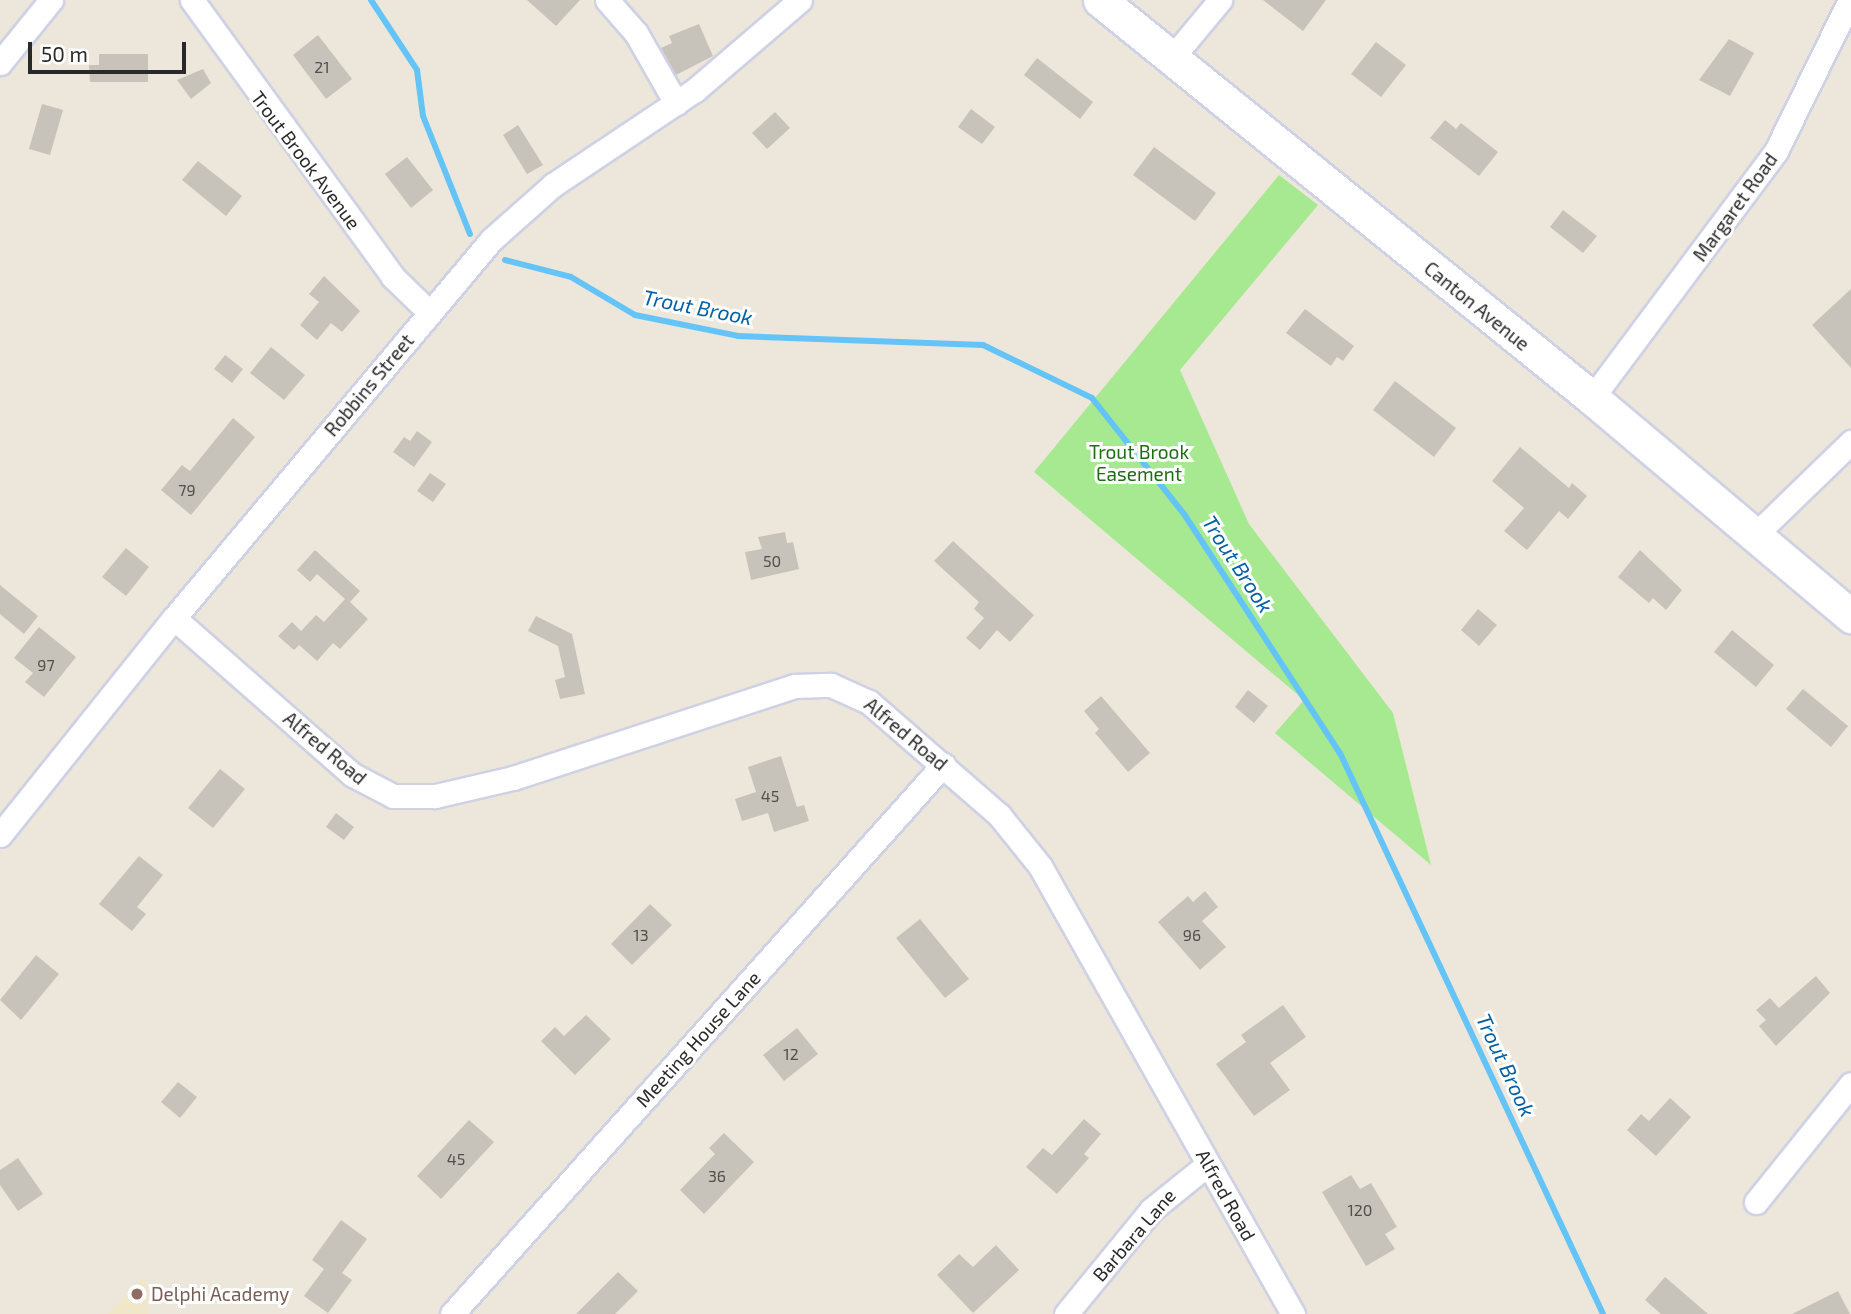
<!DOCTYPE html>
<html>
<head>
<meta charset="utf-8">
<style>
  body { margin:0 }
  #map { position:relative; width:1851px; height:1314px; overflow:hidden; background:#ede6da; font-family:"Exo 2",sans-serif }
  div>[style] { position:absolute }
  .education>* { inset:0; background:#f0e7c8 }
  .green>* { inset:0; background:#a7e991 }
  .stream>* { height:6px; margin:-3px; padding:0 3px; transform-origin:3px; border-radius:3px; background:#64c4f8 }
  .building>* { inset:0; background:#c8c3ba }
  .roads { filter:drop-shadow(2px 0 #cfd1e4) drop-shadow(-2px 0 #cfd1e4) drop-shadow(0 2px #cfd1e4) drop-shadow(0 -2px #cfd1e4) }
  .street>* { height:23px; margin:-11.5px; padding:0 11.5px; transform-origin:11.5px; border-radius:11.5px; background:#fff }
  .secondary>* { height:33px; margin:-16.5px; padding:0 16.5px; transform-origin:16.5px; border-radius:16.5px; background:#fff }
  .dots>* { width:19px; height:19px; translate:-50% -50%; box-sizing:border-box; border:4px solid #fff; border-radius:50% }
  span { translate:-50% -50%; white-space:nowrap; text-align:center; line-height:1.15; -webkit-text-stroke:6px #fff; paint-order:stroke }
  .number-label { font-size:16px; color:#51504d }
  .number-label span { -webkit-text-stroke-width:0 }
  .street-label { font-size:19px; color:#292929 }
  .park-label { font-size:19px; color:#1e6c14 }
  .education-label { font-size:19px; color:#785e54 }
  .left { translate:0 -50%; text-align:left }
  .water-label { font-size:21px; color:#025fa5; font-style:italic }
  .scale { position:absolute; left:28px; top:42px; width:158px; height:32px; box-sizing:border-box; border:4px solid #292929; border-top:0; padding-left:9px; font-size:21px; line-height:24px; white-space:nowrap; color:#292929; -webkit-text-stroke:5px #fff; paint-order:stroke }
</style>
</head>
<body>
<div id="map">
  <div class="education">
    <div style="clip-path:polygon(145px 1275px,148px 1314px,108px 1314px)"></div>
  </div>
  <div class="green">
    <div style="clip-path:polygon(1279px 175px,1318px 205px,1180px 370px,1249px 524px,1393px 713px,1431px 865px,1275px 733px,1304px 700px,1034px 472px)"></div>
  </div>
  <div class="stream">
    <div style="left:371px;top:0;width:84px;rotate:56.7deg"></div>
    <div style="left:417px;top:70px;width:46px;rotate:82.6deg"></div>
    <div style="left:423px;top:116px;width:127px;rotate:68.3deg"></div>
    <div style="left:505px;top:260px;width:68px;rotate:14.4deg"></div>
    <div style="left:571px;top:277px;width:74px;rotate:30.7deg"></div>
    <div style="left:635px;top:315px;width:105px;rotate:11.5deg"></div>
    <div style="left:738px;top:336px;width:245px;rotate:2.1deg"></div>
    <div style="left:983px;top:345px;width:121px;rotate:25.9deg"></div>
    <div style="left:1092px;top:398px;width:148px;rotate:51.6deg"></div>
    <div style="left:1184px;top:514px;width:285px;rotate:56.9deg"></div>
    <div style="left:1340px;top:753px;width:620px;rotate:64.88deg"></div>
  </div>
  <div class="building">
    <div style="clip-path:polygon(527px 0,580px 0,556px 26px)"></div>
    <div style="clip-path:polygon(1263px 0,1326px 0,1303px 31px)"></div>
    <div style="clip-path:polygon(699px 24px,713px 56px,676px 75px,661px 48px,672px 43px,669px 36px)"></div>
    <div style="clip-path:polygon(318px 35px,352px 79px,326px 99px,293px 55px)"></div>
    <div style="clip-path:polygon(1729px 39px,1754px 53px,1730px 96px,1699px 80px)"></div>
    <div style="clip-path:polygon(1376px 42px,1406px 65px,1381px 97px,1351px 74px)"></div>
    <div style="clip-path:polygon(99px 54px,148px 54px,148px 82px,90px 82px,89px 65px,99px 65px)"></div>
    <div style="clip-path:polygon(1037px 58px,1093px 102px,1080px 119px,1024px 75px)"></div>
    <div style="clip-path:polygon(203px 69px,211px 83px,191px 99px,177px 80px)"></div>
    <div style="clip-path:polygon(42px 104px,63px 110px,50px 155px,29px 149px)"></div>
    <div style="clip-path:polygon(971px 109px,995px 127px,982px 144px,958px 127px)"></div>
    <div style="clip-path:polygon(775px 112px,790px 128px,767px 149px,752px 133px)"></div>
    <div style="clip-path:polygon(1445px 120px,1456px 129px,1461px 123px,1498px 152px,1479px 176px,1430px 138px)"></div>
    <div style="clip-path:polygon(518px 125px,543px 165px,527px 174px,503px 135px)"></div>
    <div style="clip-path:polygon(1154px 147px,1216px 193px,1195px 221px,1133px 175px)"></div>
    <div style="clip-path:polygon(407px 157px,433px 190px,411px 208px,385px 174px)"></div>
    <div style="clip-path:polygon(198px 161px,242px 196px,226px 216px,182px 180px)"></div>
    <div style="clip-path:polygon(1563px 210px,1597px 236px,1583px 253px,1550px 227px)"></div>
    <div style="clip-path:polygon(324px 276px,360px 311px,342px 332px,331px 323px,317px 340px,300px 325px,319px 302px,309px 294px)"></div>
    <div style="clip-path:polygon(1851px 289px,1851px 368px,1812px 325px)"></div>
    <div style="clip-path:polygon(1305px 309px,1354px 346px,1343px 361px,1337px 357px,1331px 366px,1286px 333px)"></div>
    <div style="clip-path:polygon(271px 347px,305px 375px,284px 400px,250px 373px)"></div>
    <div style="clip-path:polygon(225px 355px,243px 369px,232px 383px,214px 369px)"></div>
    <div style="clip-path:polygon(1395px 381px,1456px 428px,1434px 457px,1373px 410px)"></div>
    <div style="clip-path:polygon(233px 418px,255px 437px,191px 515px,161px 490px,182px 465px,190px 471px)"></div>
    <div style="clip-path:polygon(417px 431px,432px 442px,414px 467px,393px 452px,404px 437px,410px 441px)"></div>
    <div style="clip-path:polygon(1520px 447px,1569px 488px,1572px 483px,1587px 496px,1568px 519px,1559px 511px,1527px 550px,1504px 531px,1524px 508px,1492px 481px)"></div>
    <div style="clip-path:polygon(430px 473px,446px 484px,433px 502px,417px 491px)"></div>
    <div style="clip-path:polygon(785px 532px,787px 543px,793px 542px,799px 569px,751px 580px,745px 552px,762px 549px,758px 537px)"></div>
    <div style="clip-path:polygon(953px 541px,1034px 615px,1010px 642px,997px 630px,980px 650px,966px 638px,984px 618px,974px 609px,979px 602px,934px 561px)"></div>
    <div style="clip-path:polygon(126px 548px,149px 567px,126px 596px,102px 577px)"></div>
    <div style="clip-path:polygon(315px 550px,360px 591px,350px 602px,368px 619px,340px 649px,333px 643px,317px 661px,299px 645px,294px 650px,278px 636px,292px 622px,301px 631px,316px 615px,324px 622px,345px 599px,317px 574px,310px 582px,297px 570px)"></div>
    <div style="clip-path:polygon(1640px 550px,1682px 590px,1666px 610px,1653px 598px,1649px 603px,1618px 577px)"></div>
    <div style="clip-path:polygon(0 585px,38px 616px,24px 634px,0 614px)"></div>
    <div style="clip-path:polygon(1478px 609px,1497px 625px,1479px 646px,1461px 630px)"></div>
    <div style="clip-path:polygon(536px 616px,572px 634px,585px 694px,560px 699px,555px 680px,565px 677px,558px 646px,528px 631px)"></div>
    <div style="clip-path:polygon(39px 627px,76px 657px,44px 697px,25px 682px,33px 673px,14px 658px)"></div>
    <div style="clip-path:polygon(1732px 630px,1774px 665px,1756px 687px,1714px 652px)"></div>
    <div style="clip-path:polygon(1803px 689px,1848px 726px,1831px 747px,1786px 709px)"></div>
    <div style="clip-path:polygon(1248px 690px,1268px 706px,1254px 723px,1235px 707px)"></div>
    <div style="clip-path:polygon(1101px 696px,1150px 753px,1128px 772px,1095px 733px,1099px 729px,1084px 711px)"></div>
    <div style="clip-path:polygon(781px 756px,797px 807px,804px 805px,809px 821px,774px 832px,768px 813px,742px 821px,735px 799px,756px 792px,748px 767px)"></div>
    <div style="clip-path:polygon(220px 769px,245px 789px,213px 828px,188px 808px)"></div>
    <div style="clip-path:polygon(336px 813px,354px 827px,344px 840px,326px 827px)"></div>
    <div style="clip-path:polygon(139px 856px,163px 875px,137px 907px,146px 914px,132px 931px,99px 904px)"></div>
    <div style="clip-path:polygon(1205px 891px,1218px 907px,1202px 921px,1226px 947px,1200px 970px,1158px 922px,1188px 896px,1193px 902px)"></div>
    <div style="clip-path:polygon(650px 904px,672px 925px,632px 965px,611px 944px)"></div>
    <div style="clip-path:polygon(920px 919px,969px 979px,945px 998px,896px 938px)"></div>
    <div style="clip-path:polygon(36px 955px,59px 974px,21px 1020px,0 1000px)"></div>
    <div style="clip-path:polygon(1816px 976px,1830px 993px,1776px 1046px,1759px 1026px,1766px 1020px,1756px 1010px,1770px 998px,1779px 1008px)"></div>
    <div style="clip-path:polygon(1283px 1005px,1306px 1037px,1270px 1063px,1290px 1090px,1254px 1116px,1216px 1064px,1246px 1042px,1241px 1035px)"></div>
    <div style="clip-path:polygon(586px 1015px,611px 1039px,575px 1075px,541px 1041px,555px 1027px,564px 1036px)"></div>
    <div style="clip-path:polygon(797px 1028px,818px 1054px,784px 1081px,763px 1055px)"></div>
    <div style="clip-path:polygon(178px 1082px,197px 1097px,180px 1118px,161px 1102px)"></div>
    <div style="clip-path:polygon(1670px 1098px,1691px 1117px,1656px 1156px,1627px 1130px,1641px 1114px,1649px 1121px)"></div>
    <div style="clip-path:polygon(1084px 1119px,1101px 1134px,1084px 1154px,1089px 1158px,1057px 1194px,1026px 1167px,1043px 1148px,1052px 1155px)"></div>
    <div style="clip-path:polygon(469px 1120px,494px 1142px,441px 1199px,417px 1176px)"></div>
    <div style="clip-path:polygon(724px 1133px,754px 1162px,704px 1214px,680px 1190px,715px 1154px,709px 1148px)"></div>
    <div style="clip-path:polygon(18px 1158px,43px 1194px,18px 1211px,0 1185px,0 1170px)"></div>
    <div style="clip-path:polygon(1351px 1175px,1360px 1189px,1371px 1183px,1397px 1227px,1385px 1234px,1395px 1249px,1366px 1266px,1322px 1192px)"></div>
    <div style="clip-path:polygon(341px 1220px,367px 1239px,342px 1273px,352px 1280px,328px 1313px,304px 1296px,324px 1269px,312px 1260px)"></div>
    <div style="clip-path:polygon(996px 1245px,1019px 1270px,973px 1313px,937px 1275px,959px 1254px,973px 1267px)"></div>
    <div style="clip-path:polygon(618px 1272px,638px 1291px,615px 1314px,576px 1314px)"></div>
    <div style="clip-path:polygon(1665px 1277px,1708px 1314px,1661px 1314px,1645px 1300px)"></div>
    <div style="clip-path:polygon(1838px 1291px,1850px 1314px,1792px 1314px)"></div>
  </div>
  <div class="roads">
    <div class="street">
      <div style="left:192px;top:0;width:342px;rotate:54deg"></div>
      <div style="left:393px;top:277px;width:50px;rotate:44.2deg"></div>
      <div style="left:607px;top:0;width:44px;rotate:48.7deg"></div>
      <div style="left:636px;top:33px;width:81px;rotate:60.3deg"></div>
      <div style="left:1171px;top:59px;width:77px;rotate:-50.3deg"></div>
      <div style="left:0;top:63px;width:81px;rotate:-51deg"></div>
      <div style="left:1592px;top:398px;width:308px;rotate:-53.3deg"></div>
      <div style="left:1776px;top:151px;width:168px;rotate:-63.9deg"></div>
      <div style="left:1755px;top:535px;width:134px;rotate:-44.1deg"></div>
      <div style="left:174px;top:618px;width:238px;rotate:41.3deg"></div>
      <div style="left:353px;top:775px;width:45px;rotate:27.7deg"></div>
      <div style="left:393px;top:796px;width:42px"></div>
      <div style="left:435px;top:796px;width:80px;rotate:-13deg"></div>
      <div style="left:513px;top:778px;width:297px;rotate:-18.1deg"></div>
      <div style="left:795px;top:686px;width:36px;rotate:-2deg"></div>
      <div style="left:831px;top:685px;width:42px;rotate:24.1deg"></div>
      <div style="left:869px;top:702px;width:172px;rotate:41deg"></div>
      <div style="left:999px;top:815px;width:65px;rotate:51.2deg"></div>
      <div style="left:1040px;top:866px;width:515px;rotate:60.55deg"></div>
      <div style="left:0;top:835px;width:278px;rotate:-51.3deg"></div>
      <div style="left:174px;top:618px;width:493px;rotate:-50deg"></div>
      <div style="left:491px;top:240px;width:83px;rotate:-41.6deg"></div>
      <div style="left:553px;top:185px;width:171px;rotate:-33.8deg"></div>
      <div style="left:695px;top:90px;width:138px;rotate:-40.6deg"></div>
      <div style="left:1756px;top:1202px;width:151px;rotate:-51.2deg"></div>
      <div style="left:452px;top:1314px;width:737px;rotate:-48.19deg"></div>
      <div style="left:1066px;top:1314px;width:134px;rotate:-50.7deg"></div>
      <div style="left:1151px;top:1210px;width:73px;rotate:-38.9deg"></div>
    </div>
    <div class="secondary">
      <div style="left:1100px;top:0;width:633px;rotate:38.97deg"></div>
      <div style="left:1592px;top:398px;width:339px;rotate:40.1deg"></div>
    </div>
  </div>
  <div class="dots">
    <div style="left:137px;top:1294px;background:#8d6e63"></div>
  </div>
  <div class="number-label">
    <span style="left:322px;top:67px">21</span>
    <span style="left:187px;top:490px">79</span>
    <span style="left:772px;top:561px">50</span>
    <span style="left:46px;top:665px">97</span>
    <span style="left:770px;top:796px">45</span>
    <span style="left:641px;top:935px">13</span>
    <span style="left:1192px;top:935px">96</span>
    <span style="left:791px;top:1054px">12</span>
    <span style="left:456px;top:1159px">45</span>
    <span style="left:717px;top:1176px">36</span>
    <span style="left:1360px;top:1210px">120</span>
  </div>
  <div class="street-label">
    <span style="left:306px;top:160px;rotate:53deg">Trout Brook Avenue</span>
    <span style="left:1735px;top:207px;rotate:-54deg">Margaret Road</span>
    <span style="left:1477px;top:306px;rotate:39deg">Canton Avenue</span>
    <span style="left:369px;top:385px;rotate:-50deg">Robbins Street</span>
    <span style="left:906px;top:734px;rotate:40deg">Alfred Road</span>
    <span style="left:325px;top:748px;rotate:40deg">Alfred Road</span>
    <span style="left:698px;top:1039px;rotate:-48deg">Meeting House Lane</span>
    <span style="left:1226px;top:1195px;rotate:61deg">Alfred Road</span>
    <span style="left:1134px;top:1235px;rotate:-49deg">Barbara Lane</span>
  </div>
  <div class="park-label">
    <span style="left:1139px;top:463px">Trout Brook<br>Easement</span>
  </div>
  <div class="education-label">
    <span class="left" style="left:151px;top:1294px">Delphi Academy</span>
  </div>
  <div class="water-label">
    <span style="left:698px;top:307px;rotate:11deg">Trout Brook</span>
    <span style="left:1238px;top:564px;rotate:57deg">Trout Brook</span>
    <span style="left:1506px;top:1065px;rotate:65deg">Trout Brook</span>
  </div>
  <div class="scale">50 m</div>
</div>
</body>
</html>
